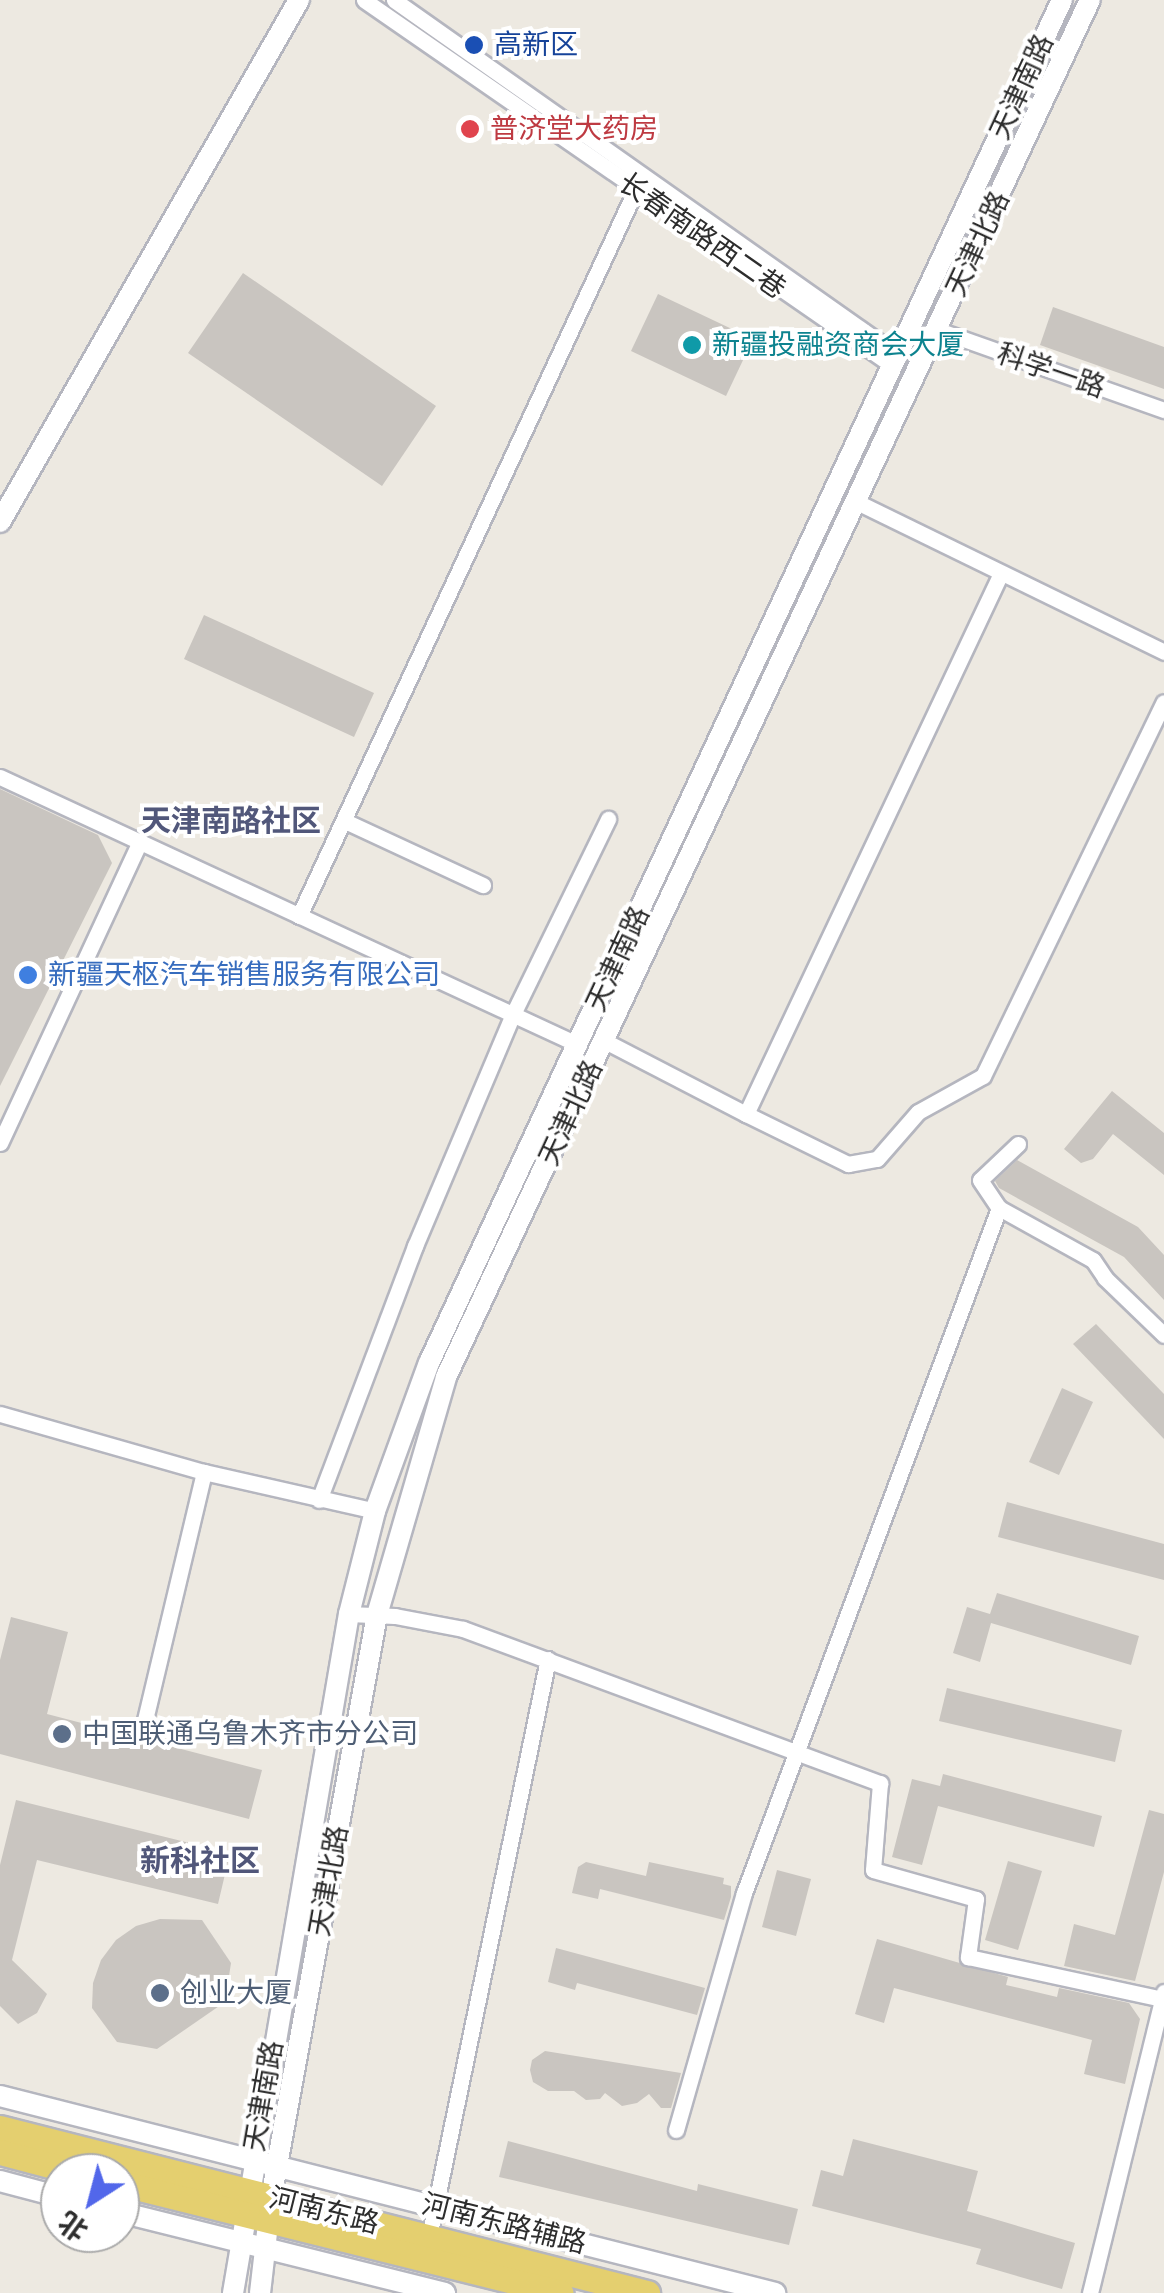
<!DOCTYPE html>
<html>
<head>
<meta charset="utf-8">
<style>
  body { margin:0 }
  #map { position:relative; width:1164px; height:2293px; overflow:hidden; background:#ede9e1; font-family:Helvetica,"Noto Sans SC",sans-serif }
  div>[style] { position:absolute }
  .building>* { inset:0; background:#c9c5c0 }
  .roads { filter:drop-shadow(2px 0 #b5b6bf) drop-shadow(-2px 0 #b5b6bf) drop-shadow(0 2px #b5b6bf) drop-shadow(0 -2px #b5b6bf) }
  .minor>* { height:15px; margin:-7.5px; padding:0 7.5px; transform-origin:7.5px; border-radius:7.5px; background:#fff }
  .tertiary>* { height:20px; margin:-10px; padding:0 10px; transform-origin:10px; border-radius:10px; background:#fff }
  .primary>* { height:25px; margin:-12.5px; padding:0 12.5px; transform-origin:12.5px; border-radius:12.5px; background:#e4cf6f }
  .dots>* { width:28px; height:28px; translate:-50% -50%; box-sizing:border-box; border:5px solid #fff; border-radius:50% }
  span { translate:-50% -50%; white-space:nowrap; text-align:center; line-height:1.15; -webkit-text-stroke:8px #fff; paint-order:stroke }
  .transit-label { font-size:28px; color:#164399 }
  .left { translate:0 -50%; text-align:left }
  .street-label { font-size:28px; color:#2d2d2d }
  .health-label { font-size:28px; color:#be3a42 }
  .culture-label { font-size:28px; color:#0d838f }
  .shop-label { font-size:28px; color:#366cbe }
  .service-label { font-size:28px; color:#4e5e75 }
  .neighbourhood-label { font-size:30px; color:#51577a; font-weight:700 }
  .north { position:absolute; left:40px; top:2153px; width:100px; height:100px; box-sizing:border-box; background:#fff; border:2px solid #ababab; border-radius:50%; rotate:216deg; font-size:28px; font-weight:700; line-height:40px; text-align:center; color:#2d2d2d }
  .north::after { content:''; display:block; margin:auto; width:35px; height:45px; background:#5267ea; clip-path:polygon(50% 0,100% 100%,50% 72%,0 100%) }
</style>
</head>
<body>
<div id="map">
  <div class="building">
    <div style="clip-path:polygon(243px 273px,436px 406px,382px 486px,188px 353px)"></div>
    <div style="clip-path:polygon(658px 294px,753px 339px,726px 396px,631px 351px)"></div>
    <div style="clip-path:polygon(1053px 307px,1164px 347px,1164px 389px,1040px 345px)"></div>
    <div style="clip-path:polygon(204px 615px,374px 693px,354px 737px,184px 659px)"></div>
    <div style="clip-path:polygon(0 789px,98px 835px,112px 863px,0 1086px)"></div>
    <div style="clip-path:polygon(1112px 1091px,1164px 1133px,1164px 1175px,1113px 1134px,1093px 1159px,1081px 1163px,1064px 1149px)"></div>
    <div style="clip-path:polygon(1017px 1160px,1138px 1227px,1164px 1255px,1164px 1300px,1124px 1257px,999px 1188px,995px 1181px)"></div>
    <div style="clip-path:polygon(1096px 1324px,1164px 1394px,1164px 1439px,1073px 1344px)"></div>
    <div style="clip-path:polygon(1062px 1388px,1093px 1402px,1059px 1475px,1029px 1462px)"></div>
    <div style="clip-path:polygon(1007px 1502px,1164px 1544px,1164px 1580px,998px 1537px)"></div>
    <div style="clip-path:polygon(997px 1593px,1139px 1636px,1131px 1665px,991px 1623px,980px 1662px,953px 1653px,967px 1607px,990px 1614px)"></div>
    <div style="clip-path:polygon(11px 1617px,68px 1632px,47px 1714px,262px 1770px,249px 1819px,0 1754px,0 1660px)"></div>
    <div style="clip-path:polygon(947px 1688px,1122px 1730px,1115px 1762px,939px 1721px)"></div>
    <div style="clip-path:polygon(943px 1774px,1102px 1816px,1094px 1847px,938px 1806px,922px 1865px,892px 1857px,912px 1779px,940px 1786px)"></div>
    <div style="clip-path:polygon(16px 1800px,230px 1853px,218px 1904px,37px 1860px,12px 1960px,47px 1994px,37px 2013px,18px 2024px,0 2006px,0 1865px)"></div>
    <div style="clip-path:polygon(1149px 1810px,1164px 1814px,1164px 1872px,1135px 1981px,1064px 1966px,1074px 1924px,1115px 1935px)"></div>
    <div style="clip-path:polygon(1008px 1861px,1042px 1871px,1018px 1950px,985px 1940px)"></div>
    <div style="clip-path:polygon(586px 1862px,646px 1876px,649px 1862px,724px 1878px,723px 1884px,731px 1886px,731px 1897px,724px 1920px,600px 1889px,598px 1899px,572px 1893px,578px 1867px)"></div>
    <div style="clip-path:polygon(777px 1870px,811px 1879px,796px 1936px,762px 1927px)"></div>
    <div style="clip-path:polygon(160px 1919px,202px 1920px,231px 1963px,225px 2002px,157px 2049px,117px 2042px,92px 2008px,93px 1983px,101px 1960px,116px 1940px,136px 1926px)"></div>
    <div style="clip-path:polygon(877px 1939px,1008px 1977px,1006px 1985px,1057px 1997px,1059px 1988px,1129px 2003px,1140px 2019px,1125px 2084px,1084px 2074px,1092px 2040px,894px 1988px,884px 2023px,855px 2014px)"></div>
    <div style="clip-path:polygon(556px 1948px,705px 1988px,697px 2015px,577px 1983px,575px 1990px,548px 1982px)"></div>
    <div style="clip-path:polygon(545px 2051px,681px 2073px,671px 2108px,661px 2108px,649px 2094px,637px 2103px,622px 2106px,605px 2093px,600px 2099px,586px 2100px,574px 2091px,548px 2091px,533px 2082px,530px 2070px,532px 2060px)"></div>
    <div style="clip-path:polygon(853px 2139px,978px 2171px,967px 2211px,1075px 2243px,1062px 2289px,976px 2264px,981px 2249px,812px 2206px,821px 2170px,843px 2176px)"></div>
    <div style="clip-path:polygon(508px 2141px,697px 2191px,698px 2184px,798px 2209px,789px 2245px,499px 2177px)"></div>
  </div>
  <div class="roads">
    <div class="minor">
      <div style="left:364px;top:0;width:643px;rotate:34.68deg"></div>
      <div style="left:394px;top:0;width:618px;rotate:35.18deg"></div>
      <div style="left:938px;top:330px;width:240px;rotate:19.5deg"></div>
      <div style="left:857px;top:502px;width:342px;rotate:26deg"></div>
      <div style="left:0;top:777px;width:638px;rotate:24.84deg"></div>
      <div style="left:347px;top:822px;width:150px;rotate:24.9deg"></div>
      <div style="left:299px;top:916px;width:799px;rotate:-65.13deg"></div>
      <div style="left:605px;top:1041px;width:159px;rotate:27.4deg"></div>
      <div style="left:746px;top:1114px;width:598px;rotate:-64.76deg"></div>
      <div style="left:746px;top:1114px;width:114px;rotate:26.1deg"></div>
      <div style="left:848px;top:1164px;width:29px;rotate:-10deg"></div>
      <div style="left:877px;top:1159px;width:62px;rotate:-48.9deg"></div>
      <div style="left:918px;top:1112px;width:74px;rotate:-29deg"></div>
      <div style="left:983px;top:1076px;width:415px;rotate:-64.2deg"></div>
      <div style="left:0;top:1143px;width:333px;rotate:-65.1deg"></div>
      <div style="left:1018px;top:1144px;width:52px;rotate:136.5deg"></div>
      <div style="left:980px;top:1180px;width:34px;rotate:56deg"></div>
      <div style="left:999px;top:1208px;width:107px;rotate:29deg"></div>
      <div style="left:1093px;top:1260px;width:22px;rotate:56deg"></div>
      <div style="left:1105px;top:1278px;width:82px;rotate:44deg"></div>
      <div style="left:0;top:1414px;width:212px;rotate:15.9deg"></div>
      <div style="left:204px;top:1472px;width:175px;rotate:12.8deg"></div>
      <div style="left:319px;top:1500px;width:272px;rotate:-69.3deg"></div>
      <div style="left:415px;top:1246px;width:254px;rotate:-67.1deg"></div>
      <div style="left:514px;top:1012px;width:215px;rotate:-64deg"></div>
      <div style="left:349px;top:1614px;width:46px;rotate:2.5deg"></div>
      <div style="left:395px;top:1616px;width:69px;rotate:10.8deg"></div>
      <div style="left:463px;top:1629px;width:445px;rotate:20.3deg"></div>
      <div style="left:880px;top:1783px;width:87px;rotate:94.6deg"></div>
      <div style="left:873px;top:1870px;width:107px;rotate:15.7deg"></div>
      <div style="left:976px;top:1899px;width:59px;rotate:97.9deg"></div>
      <div style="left:968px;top:1957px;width:198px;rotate:12.2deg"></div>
      <div style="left:144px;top:1724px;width:259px;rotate:-76.6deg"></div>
      <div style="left:676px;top:2130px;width:247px;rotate:-74deg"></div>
      <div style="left:744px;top:1893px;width:731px;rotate:-69.58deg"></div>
      <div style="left:429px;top:2237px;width:590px;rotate:-78.37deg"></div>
      <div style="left:1090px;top:2293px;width:310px;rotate:-76.2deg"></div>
    </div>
    <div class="tertiary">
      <div style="left:0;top:522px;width:602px;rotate:-60.2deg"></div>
      <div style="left:0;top:2096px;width:800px;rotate:14.26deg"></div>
      <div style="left:0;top:2181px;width:62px;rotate:14.9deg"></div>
      <div style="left:120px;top:2212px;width:335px;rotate:14deg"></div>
      <div style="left:233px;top:2293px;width:689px;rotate:-80.31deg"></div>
      <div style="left:349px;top:1614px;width:106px;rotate:-75.8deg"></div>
      <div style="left:375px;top:1511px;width:158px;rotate:-70deg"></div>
      <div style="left:429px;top:1363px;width:1503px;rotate:-65.09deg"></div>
      <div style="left:260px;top:2293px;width:96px;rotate:-83.4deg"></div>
      <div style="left:271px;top:2198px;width:593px;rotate:-79.7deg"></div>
      <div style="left:377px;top:1615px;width:248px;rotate:-73.8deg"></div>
      <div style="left:446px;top:1377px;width:1520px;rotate:-64.94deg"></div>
    </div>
    <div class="primary">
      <div style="left:0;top:2128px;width:668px;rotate:14.31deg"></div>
      <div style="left:0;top:2152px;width:83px;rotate:14.7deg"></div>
      <div style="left:120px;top:2183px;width:454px;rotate:14deg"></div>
    </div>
  </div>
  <div class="dots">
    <div style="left:474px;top:45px;background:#1a4fb4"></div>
    <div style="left:470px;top:129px;background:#e0444e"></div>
    <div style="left:692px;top:345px;background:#0f9aa8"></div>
    <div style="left:28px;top:975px;background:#3f7fe0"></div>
    <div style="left:62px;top:1734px;background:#5c6f8a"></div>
    <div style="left:160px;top:1993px;background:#5c6f8a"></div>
  </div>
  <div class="transit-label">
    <span class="left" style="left:494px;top:45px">高新区</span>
  </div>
  <div class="street-label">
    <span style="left:1022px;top:87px;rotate:-65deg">天津南路</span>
    <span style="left:702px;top:236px;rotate:35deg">长春南路西二巷</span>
    <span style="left:978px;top:244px;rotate:-65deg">天津北路</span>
    <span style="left:1051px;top:371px;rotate:19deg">科学一路</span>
    <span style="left:618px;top:959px;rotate:-65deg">天津南路</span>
    <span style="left:571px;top:1113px;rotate:-65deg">天津北路</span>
    <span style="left:329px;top:1881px;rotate:-80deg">天津北路</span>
    <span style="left:264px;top:2096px;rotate:-80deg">天津南路</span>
    <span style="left:324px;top:2211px;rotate:14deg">河南东路</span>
    <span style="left:504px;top:2224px;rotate:14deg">河南东路辅路</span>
  </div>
  <div class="health-label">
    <span class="left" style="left:490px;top:129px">普济堂大药房</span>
  </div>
  <div class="culture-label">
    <span class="left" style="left:712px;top:345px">新疆投融资商会大厦</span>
  </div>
  <div class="shop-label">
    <span class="left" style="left:48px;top:975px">新疆天枢汽车销售服务有限公司</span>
  </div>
  <div class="service-label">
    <span class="left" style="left:82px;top:1734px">中国联通乌鲁木齐市分公司</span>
    <span class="left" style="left:180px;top:1993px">创业大厦</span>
  </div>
  <div class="neighbourhood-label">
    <span style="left:231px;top:821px">天津南路社区</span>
    <span style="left:200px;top:1861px">新科社区</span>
  </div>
  <div class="north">北</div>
</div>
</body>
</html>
